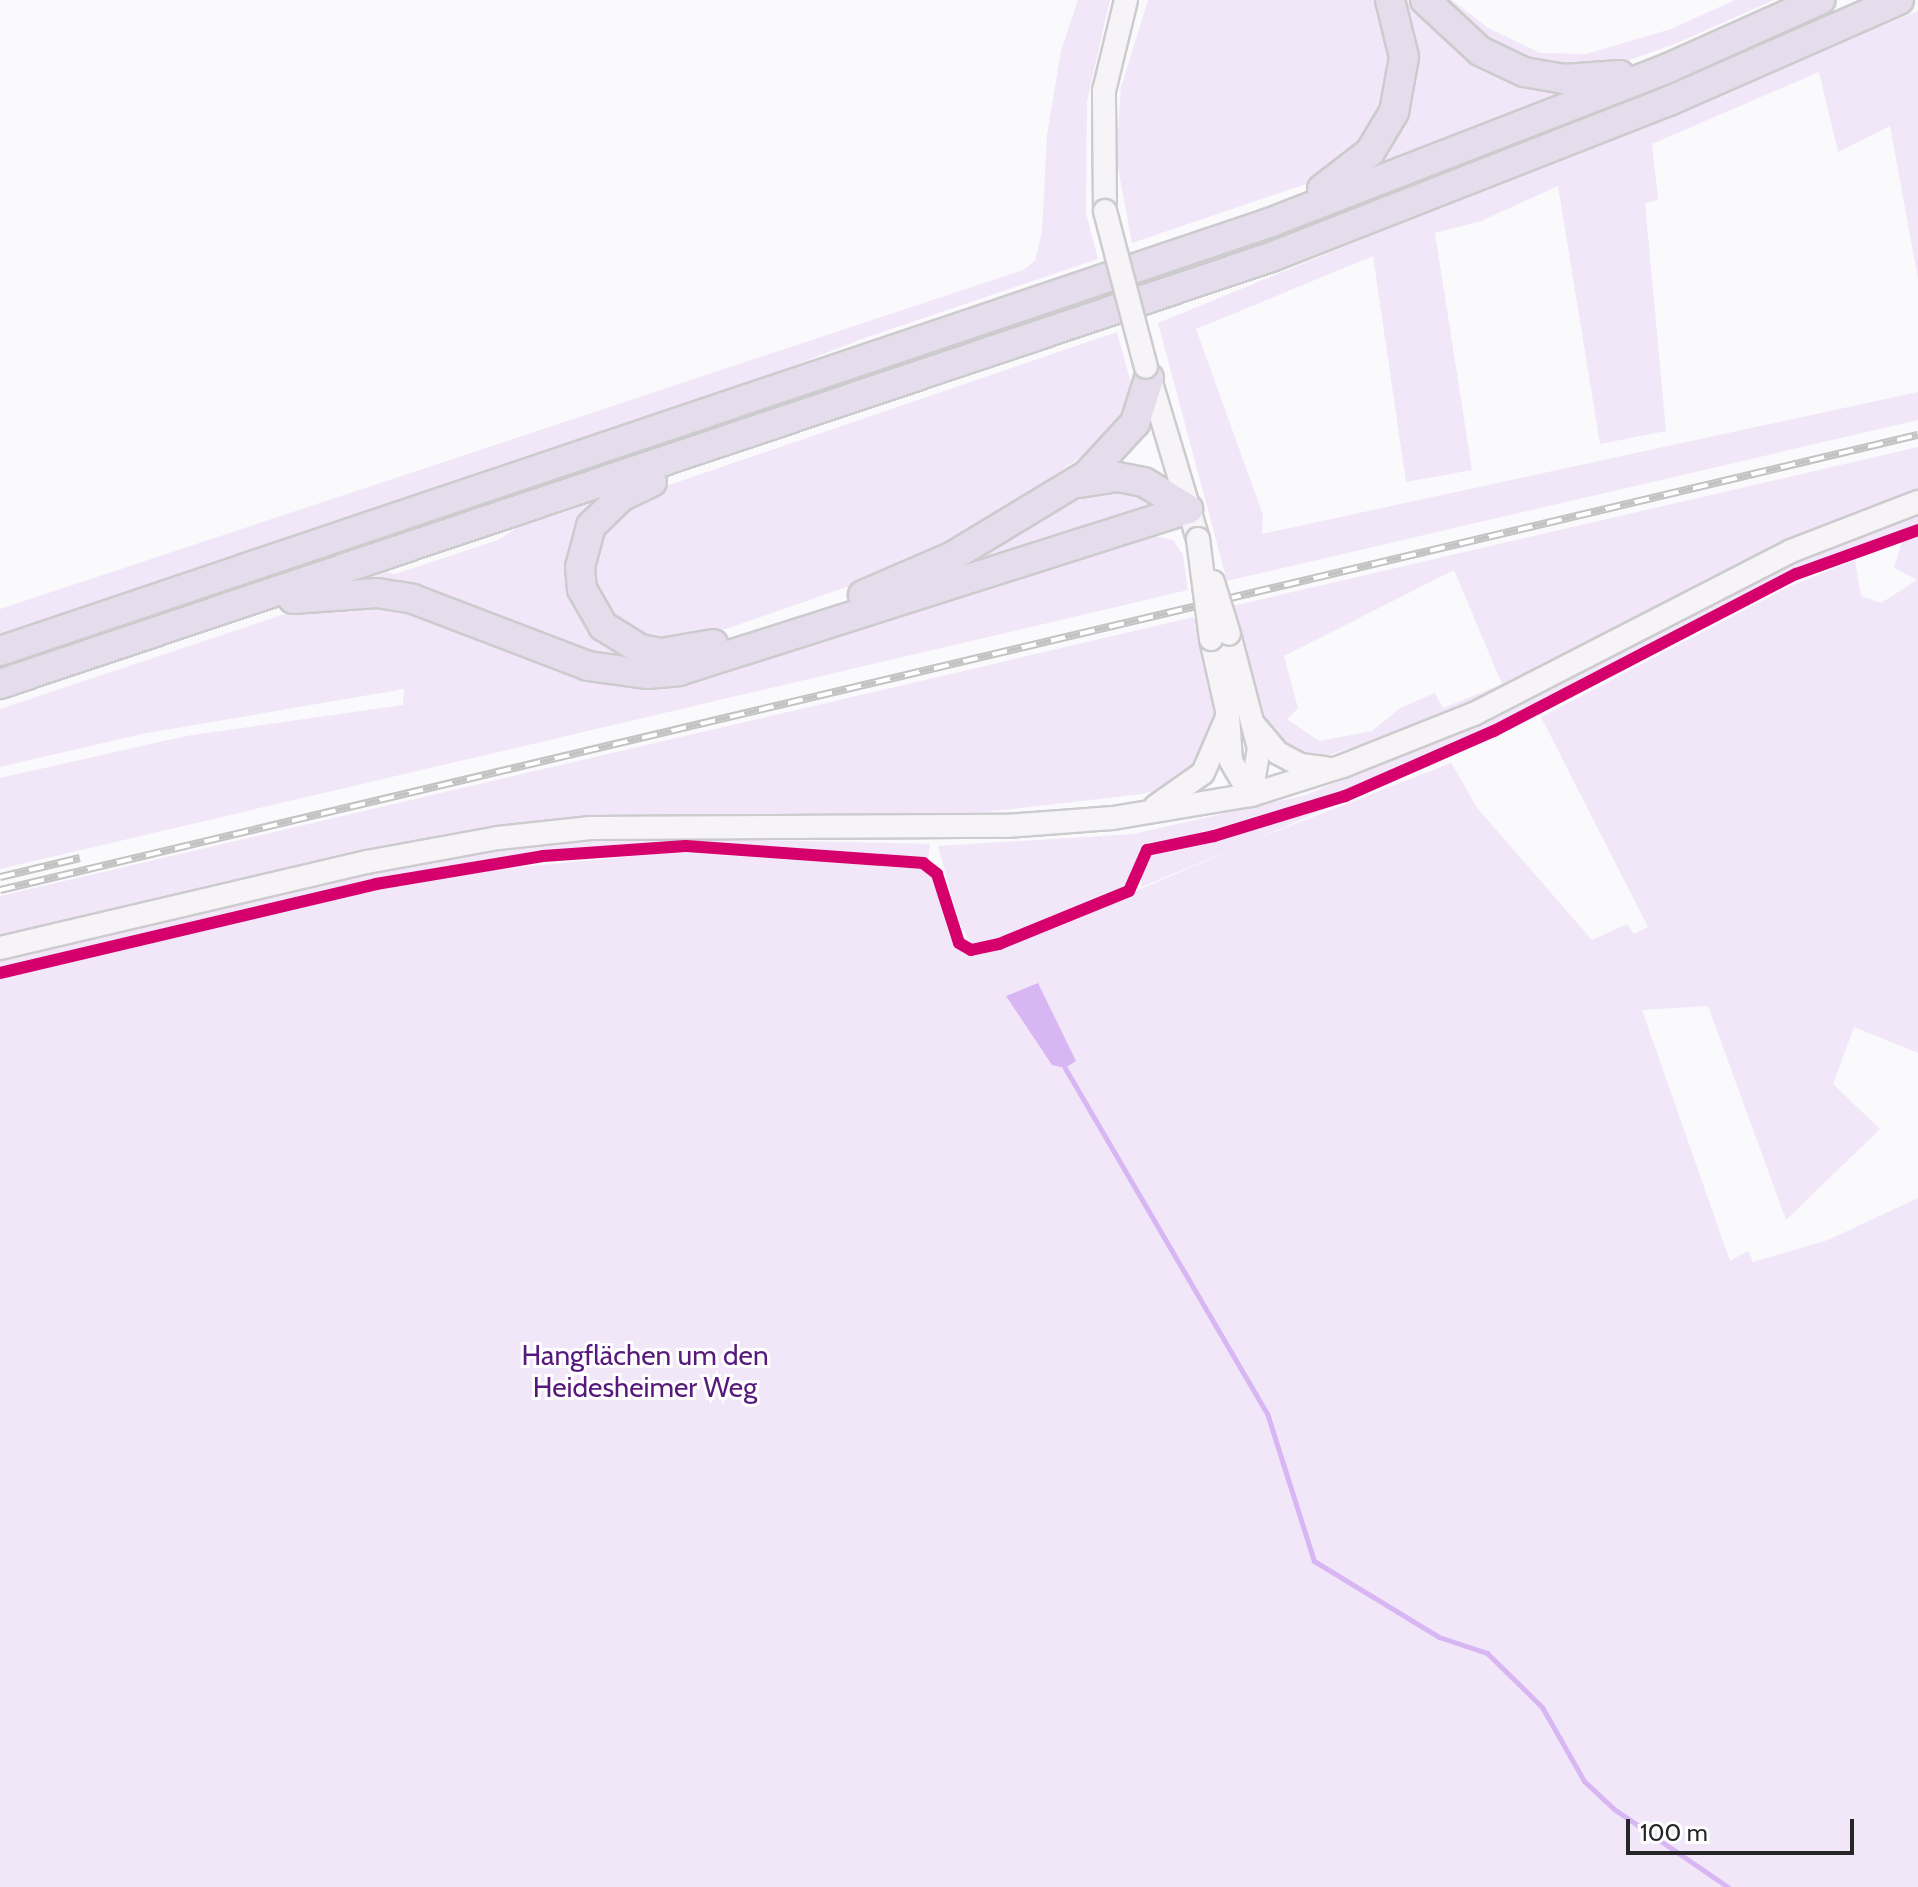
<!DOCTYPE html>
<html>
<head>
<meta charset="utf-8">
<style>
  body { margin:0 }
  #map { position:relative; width:1918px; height:1887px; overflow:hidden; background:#faf9fb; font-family:Cabin,sans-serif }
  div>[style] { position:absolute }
  .green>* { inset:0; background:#f1e7f9 }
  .water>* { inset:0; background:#d8b6f3 }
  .stream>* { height:5px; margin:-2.5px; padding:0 2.5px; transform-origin:2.5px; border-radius:2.5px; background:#d8b6f3 }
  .roads { filter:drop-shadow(2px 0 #cccbcd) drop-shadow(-2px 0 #cccbcd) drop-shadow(0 2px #cccbcd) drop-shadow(0 -2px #cccbcd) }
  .secondary>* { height:22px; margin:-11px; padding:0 11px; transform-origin:11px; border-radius:11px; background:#f7f4f8 }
  .motorway>* { height:28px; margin:-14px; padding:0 14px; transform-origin:14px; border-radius:14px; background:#e5ddeb }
  .rail>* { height:8px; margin-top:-4px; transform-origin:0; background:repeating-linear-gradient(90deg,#fff 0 15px,#c3c3c3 0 30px); box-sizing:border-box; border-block:2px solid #c3c3c3 }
  .bridges { filter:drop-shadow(2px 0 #cccbcd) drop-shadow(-2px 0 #cccbcd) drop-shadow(0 2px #cccbcd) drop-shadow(0 -2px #cccbcd) }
  .secondary-bridge>* { height:22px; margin:-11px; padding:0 11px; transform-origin:11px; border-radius:11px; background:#f7f4f8 }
  .cycleway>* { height:12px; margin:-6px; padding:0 6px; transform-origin:6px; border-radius:6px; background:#d6006c }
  span { translate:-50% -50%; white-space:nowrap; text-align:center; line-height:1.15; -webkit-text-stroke:6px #fff; paint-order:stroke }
  .park-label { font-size:28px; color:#57197c }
  .scale { position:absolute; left:1626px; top:1819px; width:228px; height:36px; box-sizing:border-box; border:4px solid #272627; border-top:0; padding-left:10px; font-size:24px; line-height:28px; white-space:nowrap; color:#272627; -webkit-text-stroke:6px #fff; paint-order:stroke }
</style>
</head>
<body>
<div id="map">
  <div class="green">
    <div style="clip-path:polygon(1078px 0,1110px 0,1087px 101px,1086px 213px,1098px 259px,859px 340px,712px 398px,0 635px,0 609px,1023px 270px,1035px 261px,1042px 232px,1047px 135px,1061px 51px)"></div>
    <div style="clip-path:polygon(1148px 0,1378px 0,1394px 67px,1374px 130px,1318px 180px,1132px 243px,1116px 157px,1121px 87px)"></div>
    <div style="clip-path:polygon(1397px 0,1411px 0,1475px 58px,1591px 86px,1357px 175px,1388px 137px)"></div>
    <div style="clip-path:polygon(1436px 0,1452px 0,1488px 28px,1540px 53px,1586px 54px,1671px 29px,1735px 0,1774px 0,1675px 44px,1606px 68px,1582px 71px,1502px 54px)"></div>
    <div style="clip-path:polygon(1918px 11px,1918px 279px,1890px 126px,1838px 152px,1819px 72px,1652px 144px,1658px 200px,1645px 203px,1666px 431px,1600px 444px,1558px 186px,1481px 221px,1435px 233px,1472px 470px,1406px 482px,1373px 256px,1196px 329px,1263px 515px,1262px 534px,1918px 392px,1918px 420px,1227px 581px,1158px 323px)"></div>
    <div style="clip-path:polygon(1117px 332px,1134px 394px,1121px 424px,1101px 444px,960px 537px,901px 568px,720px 631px,670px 639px,642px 635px,609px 616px,589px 586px,604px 520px,634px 497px)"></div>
    <div style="clip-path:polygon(evenodd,1918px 447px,1918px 491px,1798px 536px,1446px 716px,1329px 755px,1289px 751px,1263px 726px,1232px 606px,1918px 447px,1454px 570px,1502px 684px,1443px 708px,1435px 693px,1400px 708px,1372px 731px,1319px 741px,1287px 719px,1298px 708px,1284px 656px,1454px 570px)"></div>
    <div style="clip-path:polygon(1114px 489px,1140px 490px,1157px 507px,869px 604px,1070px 499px)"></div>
    <div style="clip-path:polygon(614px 494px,575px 590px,645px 658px,630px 667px,344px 583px,381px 571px,395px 574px,498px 540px,527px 521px)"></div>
    <div style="clip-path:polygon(1918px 511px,1918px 526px,1796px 573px,1492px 729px,1343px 794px,1145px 847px,1127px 887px,1047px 923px,972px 945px,959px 922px,938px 846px,1133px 834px,1306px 795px,1447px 737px,1602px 662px,1794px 559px)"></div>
    <div style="clip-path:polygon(1144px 534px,1173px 540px,1183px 555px,1188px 590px,0 869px,0 778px,186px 736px,403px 705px,404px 689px,142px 734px,0 767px,0 709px,291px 612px,350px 603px,438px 617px,550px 669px,628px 687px,654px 686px)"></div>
    <div style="clip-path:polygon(1918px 536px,1918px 1053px,1854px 1027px,1833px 1084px,1880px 1129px,1786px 1220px,1708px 1006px,1642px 1010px,1730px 1261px,1748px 1251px,1753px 1262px,1828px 1240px,1918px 1198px,1918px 1887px,0 1887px,0 978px,300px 904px,447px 874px,676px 852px,925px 869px,938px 887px,948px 932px,957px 947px,972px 954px,1011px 945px,1243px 845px,1141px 887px,1143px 861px,1152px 854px,1346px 800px,1259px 838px,1451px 763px,1478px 809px,1592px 940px,1627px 924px,1634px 934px,1648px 927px,1541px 717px,1788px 587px,1855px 560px,1861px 596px,1881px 603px,1917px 580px,1894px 568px,1902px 542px)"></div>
    <div style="clip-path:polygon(1194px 617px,1216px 721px,1195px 770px,1174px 785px,1142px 794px,943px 817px,678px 815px,476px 831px,372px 849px,0 937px,0 896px)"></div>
    <div style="clip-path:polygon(591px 836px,930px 844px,928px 860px,683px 843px,545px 854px,376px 881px,218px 915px,0 970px,0 957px,431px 858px)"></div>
  </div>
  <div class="water">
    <div style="clip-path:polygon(1038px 983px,1076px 1061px,1065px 1068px,1052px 1065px,1006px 996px)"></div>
  </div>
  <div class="stream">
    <div style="left:1065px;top:1068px;width:400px;rotate:59.7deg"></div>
    <div style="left:1267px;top:1413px;width:155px;rotate:72.4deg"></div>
    <div style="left:1314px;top:1561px;width:146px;rotate:31.3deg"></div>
    <div style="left:1439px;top:1637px;width:51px;rotate:18.4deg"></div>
    <div style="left:1487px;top:1653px;width:77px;rotate:44.5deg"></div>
    <div style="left:1542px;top:1707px;width:85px;rotate:60.4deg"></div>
    <div style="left:1584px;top:1781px;width:41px;rotate:43deg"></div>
    <div style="left:1614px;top:1809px;width:138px;rotate:34.4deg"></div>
  </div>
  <div class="roads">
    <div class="secondary">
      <div style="left:1105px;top:211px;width:120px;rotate:-90.5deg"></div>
      <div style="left:1104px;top:91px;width:94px;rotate:-76.4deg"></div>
      <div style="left:1149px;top:376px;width:170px;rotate:73.3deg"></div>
      <div style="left:1229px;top:634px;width:118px;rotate:75.3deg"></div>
      <div style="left:1259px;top:748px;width:48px;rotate:99.7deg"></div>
      <div style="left:1211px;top:639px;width:78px;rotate:77.4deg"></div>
      <div style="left:1228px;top:715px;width:46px;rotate:86.3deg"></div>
      <div style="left:1231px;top:761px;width:39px;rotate:60deg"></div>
      <div style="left:1256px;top:727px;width:34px;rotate:50deg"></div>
      <div style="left:1278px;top:753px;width:26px;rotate:28deg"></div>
      <div style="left:1301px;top:765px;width:25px;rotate:7deg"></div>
      <div style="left:1156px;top:806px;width:57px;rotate:-35.1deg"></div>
      <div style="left:1203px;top:773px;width:63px;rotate:-66.7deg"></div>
      <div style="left:0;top:948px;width:377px;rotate:-13.2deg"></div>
      <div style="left:367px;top:862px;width:133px;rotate:-10.4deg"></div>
      <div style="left:498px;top:838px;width:93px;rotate:-6.2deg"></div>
      <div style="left:590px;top:828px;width:416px;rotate:-0.3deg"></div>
      <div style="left:1006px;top:826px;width:107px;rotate:-4.3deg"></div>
      <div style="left:1113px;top:818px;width:140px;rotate:-9.5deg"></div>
      <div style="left:1251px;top:795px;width:96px;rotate:-17.5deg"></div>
      <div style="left:1343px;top:766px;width:141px;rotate:-21.7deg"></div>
      <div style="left:1474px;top:714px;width:356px;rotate:-27.2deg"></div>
      <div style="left:1791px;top:551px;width:136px;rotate:-21.1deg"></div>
    </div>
    <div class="motorway">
      <div style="left:1425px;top:0;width:75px;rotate:42.8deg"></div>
      <div style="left:1480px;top:51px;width:49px;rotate:25.5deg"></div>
      <div style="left:1524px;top:72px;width:41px;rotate:9.9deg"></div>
      <div style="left:1564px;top:79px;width:56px;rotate:-4.1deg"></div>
      <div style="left:1322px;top:189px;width:61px;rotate:-37.6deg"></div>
      <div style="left:1370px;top:152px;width:47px;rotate:-59deg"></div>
      <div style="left:1394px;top:112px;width:56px;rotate:-79.7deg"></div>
      <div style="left:1404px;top:57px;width:59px;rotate:-103.8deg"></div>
      <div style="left:652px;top:482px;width:33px;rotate:155deg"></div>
      <div style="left:622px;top:496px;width:43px;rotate:135.9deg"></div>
      <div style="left:591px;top:526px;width:42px;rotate:105deg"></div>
      <div style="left:580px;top:567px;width:22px;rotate:85deg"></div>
      <div style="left:582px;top:589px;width:43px;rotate:60.4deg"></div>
      <div style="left:603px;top:626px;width:44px;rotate:31.9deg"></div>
      <div style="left:640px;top:649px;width:21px;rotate:11deg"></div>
      <div style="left:661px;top:653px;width:53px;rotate:-9.8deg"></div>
      <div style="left:1079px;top:483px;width:39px;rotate:-9deg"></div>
      <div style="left:1118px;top:477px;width:26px;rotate:11deg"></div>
      <div style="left:1144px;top:482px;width:52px;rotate:31.5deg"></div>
      <div style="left:863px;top:595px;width:98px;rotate:-23.4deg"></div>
      <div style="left:953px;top:556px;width:157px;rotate:-31.2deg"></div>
      <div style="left:1087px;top:475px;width:71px;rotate:-47.3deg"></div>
      <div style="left:1135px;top:423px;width:47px;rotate:-72.7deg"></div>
      <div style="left:293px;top:599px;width:84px;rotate:-4.1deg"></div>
      <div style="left:377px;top:593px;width:36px;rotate:9deg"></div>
      <div style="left:413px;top:599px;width:187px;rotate:20.9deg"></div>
      <div style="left:588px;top:666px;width:60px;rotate:7.7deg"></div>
      <div style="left:647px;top:674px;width:32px;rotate:-5deg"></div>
      <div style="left:679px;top:671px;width:534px;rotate:-17.65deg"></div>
      <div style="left:0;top:651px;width:1339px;rotate:-18.64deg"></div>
      <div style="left:1269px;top:223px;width:428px;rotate:-21.2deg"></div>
      <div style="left:1668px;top:68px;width:167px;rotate:-24.1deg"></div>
      <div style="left:0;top:684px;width:1341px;rotate:-18.57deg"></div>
      <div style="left:1271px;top:257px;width:427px;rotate:-21.4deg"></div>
      <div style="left:1669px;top:101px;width:251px;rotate:-23.7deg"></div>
    </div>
  </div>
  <div class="rail">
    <div style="left:0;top:877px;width:82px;rotate:-13.4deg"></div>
    <div style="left:0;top:890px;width:1971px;rotate:-13.35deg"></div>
  </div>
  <div class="bridges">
    <div class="secondary-bridge">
      <div style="left:1105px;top:211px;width:161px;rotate:75.3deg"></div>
      <div style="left:1198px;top:539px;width:101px;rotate:82.6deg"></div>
      <div style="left:1213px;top:582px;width:54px;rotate:72.9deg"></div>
    </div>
  </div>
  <div class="cycleway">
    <div style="left:0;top:973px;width:386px;rotate:-13.3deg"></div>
    <div style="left:376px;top:884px;width:169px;rotate:-9.5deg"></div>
    <div style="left:543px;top:856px;width:143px;rotate:-4deg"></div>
    <div style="left:686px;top:846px;width:238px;rotate:4.1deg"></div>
    <div style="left:923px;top:863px;width:18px;rotate:38deg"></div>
    <div style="left:937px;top:874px;width:72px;rotate:72.3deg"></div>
    <div style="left:959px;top:943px;width:14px;rotate:30deg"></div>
    <div style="left:971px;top:950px;width:29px;rotate:-12deg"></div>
    <div style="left:999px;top:944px;width:140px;rotate:-22.2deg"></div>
    <div style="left:1129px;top:891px;width:45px;rotate:-66.3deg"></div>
    <div style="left:1147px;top:850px;width:68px;rotate:-11.8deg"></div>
    <div style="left:1214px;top:836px;width:137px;rotate:-17deg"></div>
    <div style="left:1345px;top:796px;width:163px;rotate:-23.6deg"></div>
    <div style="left:1494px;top:731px;width:340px;rotate:-27.5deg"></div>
    <div style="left:1796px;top:574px;width:130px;rotate:-19.8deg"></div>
  </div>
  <div class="park-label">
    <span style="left:645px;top:1371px">Hangflächen um den<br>Heidesheimer Weg</span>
  </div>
  <div class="scale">100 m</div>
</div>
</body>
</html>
